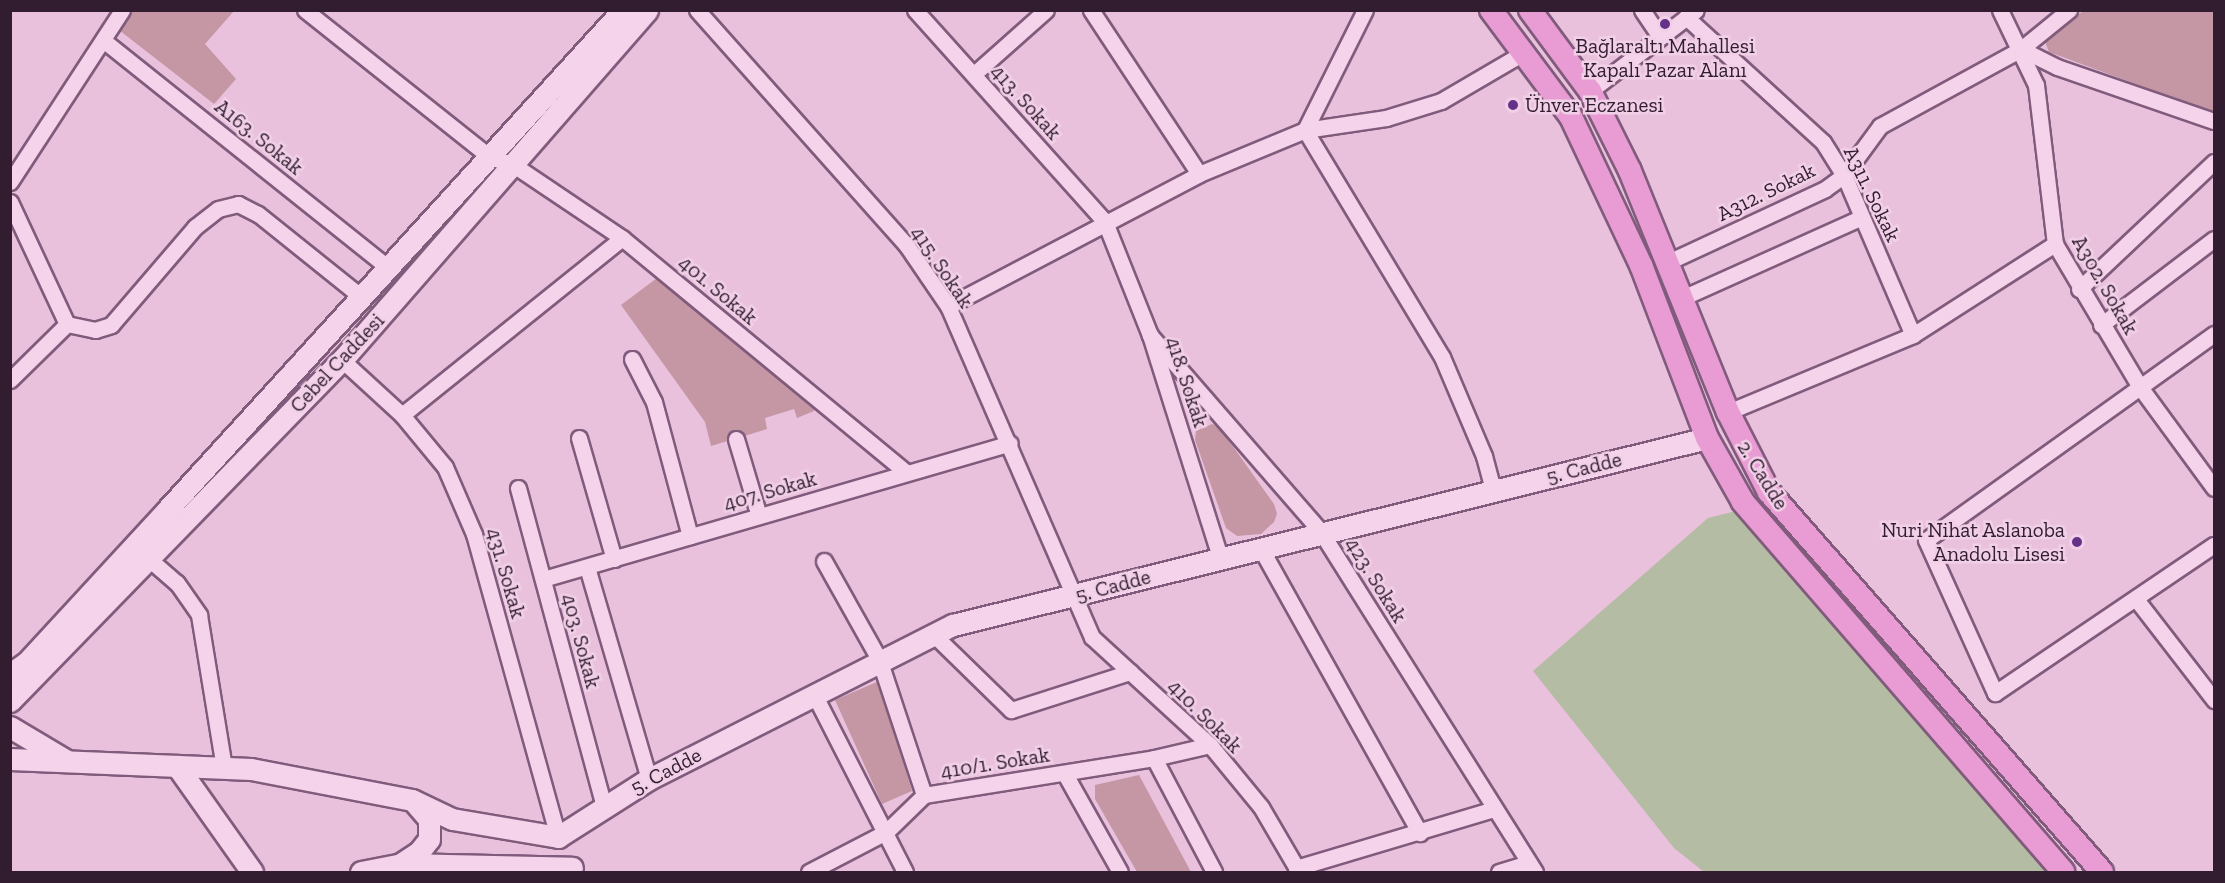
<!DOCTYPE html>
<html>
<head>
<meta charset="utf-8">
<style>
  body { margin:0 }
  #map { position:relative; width:2225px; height:883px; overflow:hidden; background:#e9c1dd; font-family:"Zilla Slab",serif }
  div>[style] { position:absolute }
  .green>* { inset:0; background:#c597a4 }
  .water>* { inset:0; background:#b4bca3 }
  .roads { filter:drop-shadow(2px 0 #805b7c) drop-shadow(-2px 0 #805b7c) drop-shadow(0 2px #805b7c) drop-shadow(0 -2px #805b7c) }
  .street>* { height:15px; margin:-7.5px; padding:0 7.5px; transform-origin:7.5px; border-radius:7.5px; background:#f5d3eb }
  .secondary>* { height:21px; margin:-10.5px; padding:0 10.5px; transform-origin:10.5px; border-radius:10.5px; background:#f5d3eb }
  .primary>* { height:22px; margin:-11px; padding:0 11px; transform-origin:11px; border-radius:11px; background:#e99cd3 }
  .dots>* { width:16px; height:16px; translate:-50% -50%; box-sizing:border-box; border:3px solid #f1d0e7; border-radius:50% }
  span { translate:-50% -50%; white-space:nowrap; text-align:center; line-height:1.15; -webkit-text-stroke:5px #f1d0e7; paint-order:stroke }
  .poi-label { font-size:21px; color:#321d30 }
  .left { translate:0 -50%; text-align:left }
  .right { translate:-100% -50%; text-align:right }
  .street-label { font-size:21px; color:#321d30 }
  .frame { position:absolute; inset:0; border:12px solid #321d30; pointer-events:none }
</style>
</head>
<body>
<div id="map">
  <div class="green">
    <div style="clip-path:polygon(132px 11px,234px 11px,205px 44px,236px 79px,214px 104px,119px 30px)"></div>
    <div style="clip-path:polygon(2083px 11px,2214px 11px,2214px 113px,2049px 52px,2045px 42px)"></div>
    <div style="clip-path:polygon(657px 278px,815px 404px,814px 411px,797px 418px,794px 409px,765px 418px,767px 429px,711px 446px,705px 422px,621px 305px)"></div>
    <div style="clip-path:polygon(1212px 424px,1219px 427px,1274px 504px,1277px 514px,1274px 522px,1261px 534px,1237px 536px,1226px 528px,1195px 440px,1196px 431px)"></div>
    <div style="clip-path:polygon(879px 681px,912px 791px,882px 804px,835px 700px)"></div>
    <div style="clip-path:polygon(1139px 775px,1191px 872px,1137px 872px,1095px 799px,1095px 785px)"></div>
  </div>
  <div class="water">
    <div style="clip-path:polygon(1748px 508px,2070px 872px,1704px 872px,1674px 848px,1533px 671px,1708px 518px)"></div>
  </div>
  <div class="roads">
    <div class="street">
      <div style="left:305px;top:10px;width:236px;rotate:38.5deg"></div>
      <div style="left:490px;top:157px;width:23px;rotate:18deg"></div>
      <div style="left:512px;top:164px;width:133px;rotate:33.9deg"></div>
      <div style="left:622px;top:238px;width:369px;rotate:39.5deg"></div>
      <div style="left:697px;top:10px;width:316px;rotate:48.3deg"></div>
      <div style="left:907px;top:246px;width:73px;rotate:55.7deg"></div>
      <div style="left:948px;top:306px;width:361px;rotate:66.5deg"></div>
      <div style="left:1092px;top:637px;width:160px;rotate:42.5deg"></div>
      <div style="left:1210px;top:745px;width:80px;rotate:50.6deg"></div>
      <div style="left:1261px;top:807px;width:75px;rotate:59.7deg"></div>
      <div style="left:915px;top:10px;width:285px;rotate:48.1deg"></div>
      <div style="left:1105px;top:222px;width:122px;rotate:68.3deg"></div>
      <div style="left:1150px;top:335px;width:233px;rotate:72.5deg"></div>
      <div style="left:1091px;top:10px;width:196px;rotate:56.6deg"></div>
      <div style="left:1365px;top:10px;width:134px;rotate:116.6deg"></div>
      <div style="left:1305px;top:130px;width:265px;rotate:58.9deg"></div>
      <div style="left:1442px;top:357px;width:108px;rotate:67deg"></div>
      <div style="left:1484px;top:456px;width:35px;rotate:75deg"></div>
      <div style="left:1642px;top:10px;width:32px;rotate:56deg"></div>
      <div style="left:2000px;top:10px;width:83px;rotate:64.4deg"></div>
      <div style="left:2036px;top:85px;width:160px;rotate:83.2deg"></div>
      <div style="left:2055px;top:244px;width:166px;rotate:59.3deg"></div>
      <div style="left:2140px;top:387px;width:125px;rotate:53.8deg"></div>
      <div style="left:1686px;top:17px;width:185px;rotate:42.4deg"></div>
      <div style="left:1823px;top:142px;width:39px;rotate:58deg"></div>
      <div style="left:1844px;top:175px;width:174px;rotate:66.7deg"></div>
      <div style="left:103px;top:40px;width:366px;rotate:38.6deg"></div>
      <div style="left:2021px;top:49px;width:40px;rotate:26.6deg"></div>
      <div style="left:2057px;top:67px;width:166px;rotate:19deg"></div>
      <div style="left:974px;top:74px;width:96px;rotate:-41.6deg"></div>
      <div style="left:1590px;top:91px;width:133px;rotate:-37.4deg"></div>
      <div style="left:10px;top:182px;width:205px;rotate:-56.9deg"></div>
      <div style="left:10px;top:202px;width:135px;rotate:65deg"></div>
      <div style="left:1668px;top:262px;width:173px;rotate:-24.9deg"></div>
      <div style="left:1825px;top:189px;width:24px;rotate:-36deg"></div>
      <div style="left:1844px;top:175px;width:61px;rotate:-53.7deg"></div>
      <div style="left:1880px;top:126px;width:161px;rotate:-28.6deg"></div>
      <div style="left:2021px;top:49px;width:62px;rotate:-39.1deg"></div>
      <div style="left:2079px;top:289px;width:185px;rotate:-43.3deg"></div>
      <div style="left:1682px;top:298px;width:197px;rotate:-24.2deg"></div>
      <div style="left:948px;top:306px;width:284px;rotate:-27.7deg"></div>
      <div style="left:1199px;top:174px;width:115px;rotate:-22.5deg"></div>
      <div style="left:1305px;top:130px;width:82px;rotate:-8.4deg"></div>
      <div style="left:1386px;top:118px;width:58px;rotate:-17.2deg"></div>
      <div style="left:1441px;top:101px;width:97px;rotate:-30.3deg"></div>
      <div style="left:67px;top:324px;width:29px;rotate:12deg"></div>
      <div style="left:95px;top:330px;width:17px;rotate:-17deg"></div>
      <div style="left:111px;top:325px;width:129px;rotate:-49.4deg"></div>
      <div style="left:195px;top:227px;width:29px;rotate:-38deg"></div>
      <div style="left:218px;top:209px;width:21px;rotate:-14deg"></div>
      <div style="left:238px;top:204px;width:22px;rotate:27deg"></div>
      <div style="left:258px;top:214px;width:134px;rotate:38.7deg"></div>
      <div style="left:2101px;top:325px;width:142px;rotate:-37.3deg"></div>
      <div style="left:2214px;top:334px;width:354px;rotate:144.4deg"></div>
      <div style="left:1926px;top:540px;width:168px;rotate:65.7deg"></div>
      <div style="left:1995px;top:693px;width:264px;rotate:-34.1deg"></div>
      <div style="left:1150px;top:335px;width:261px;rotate:49deg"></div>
      <div style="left:1321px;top:532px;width:402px;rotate:57.8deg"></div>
      <div style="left:632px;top:359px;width:48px;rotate:62.9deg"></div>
      <div style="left:654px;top:402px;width:139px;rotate:75deg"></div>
      <div style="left:342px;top:360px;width:81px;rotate:42.5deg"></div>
      <div style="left:402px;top:415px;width:67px;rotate:50.4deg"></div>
      <div style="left:445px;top:467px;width:73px;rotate:66.6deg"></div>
      <div style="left:474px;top:534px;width:314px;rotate:74.5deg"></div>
      <div style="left:10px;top:380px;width:80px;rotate:-44.5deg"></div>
      <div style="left:1728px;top:412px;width:200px;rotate:-22.6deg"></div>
      <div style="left:1913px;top:335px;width:169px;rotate:-32.7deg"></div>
      <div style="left:402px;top:415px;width:282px;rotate:-38.8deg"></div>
      <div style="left:579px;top:438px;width:126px;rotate:73.9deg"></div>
      <div style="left:736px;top:439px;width:80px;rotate:73.4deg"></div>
      <div style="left:518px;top:488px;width:329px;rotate:74.9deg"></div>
      <div style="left:1260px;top:547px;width:328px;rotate:60.8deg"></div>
      <div style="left:149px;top:559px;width:37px;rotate:41deg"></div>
      <div style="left:177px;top:583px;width:39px;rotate:55deg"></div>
      <div style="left:199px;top:615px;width:155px;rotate:80.7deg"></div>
      <div style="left:824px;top:561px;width:112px;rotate:60.7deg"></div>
      <div style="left:879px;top:659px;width:143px;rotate:71.7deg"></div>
      <div style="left:587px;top:567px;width:221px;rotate:73.7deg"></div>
      <div style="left:543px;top:579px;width:486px;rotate:-16.2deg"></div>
      <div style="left:2136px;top:599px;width:128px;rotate:52.3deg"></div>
      <div style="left:933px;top:634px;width:109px;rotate:44.3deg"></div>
      <div style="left:1011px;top:710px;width:125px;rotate:-17.7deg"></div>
      <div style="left:814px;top:694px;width:200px;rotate:62.9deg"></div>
      <div style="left:1154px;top:758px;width:129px;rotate:62.2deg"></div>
      <div style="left:1065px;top:774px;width:112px;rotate:60.7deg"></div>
      <div style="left:1296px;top:868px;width:207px;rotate:-16.6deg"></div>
      <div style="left:809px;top:872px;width:87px;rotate:-27.5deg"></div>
      <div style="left:886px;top:832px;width:53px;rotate:-44.2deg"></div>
      <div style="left:924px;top:795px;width:233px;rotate:-9.1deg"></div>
      <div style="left:1154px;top:758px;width:57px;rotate:-13.1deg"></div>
      <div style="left:1499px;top:872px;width:30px;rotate:-17deg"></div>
    </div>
    <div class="secondary">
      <div style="left:10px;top:674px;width:19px;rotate:-35deg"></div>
      <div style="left:26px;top:663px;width:208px;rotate:-47.3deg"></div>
      <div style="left:167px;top:510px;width:677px;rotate:-47.64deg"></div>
      <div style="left:10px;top:701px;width:476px;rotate:-45.8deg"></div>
      <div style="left:342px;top:360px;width:464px;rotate:-48.9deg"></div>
      <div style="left:10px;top:727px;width:66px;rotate:30.8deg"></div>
      <div style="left:10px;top:759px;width:241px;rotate:2.4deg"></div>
      <div style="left:251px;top:769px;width:164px;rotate:10.9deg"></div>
      <div style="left:412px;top:800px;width:44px;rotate:25.4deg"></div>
      <div style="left:452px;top:819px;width:108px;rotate:9.6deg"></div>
      <div style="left:177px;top:766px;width:130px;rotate:54.7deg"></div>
      <div style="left:558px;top:837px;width:108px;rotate:-32.5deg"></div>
      <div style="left:649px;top:779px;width:341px;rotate:-26.9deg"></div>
      <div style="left:953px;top:625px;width:777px;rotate:-13.93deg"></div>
      <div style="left:399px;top:865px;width:24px;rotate:-33deg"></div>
      <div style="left:419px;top:852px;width:16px;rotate:-52deg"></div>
      <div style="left:429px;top:839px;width:20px;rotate:-90deg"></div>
      <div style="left:429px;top:819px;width:23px;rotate:-131deg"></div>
      <div style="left:361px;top:872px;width:42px;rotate:-11deg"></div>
      <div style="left:402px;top:864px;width:170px;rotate:1.3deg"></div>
    </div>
    <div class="primary">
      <div style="left:1491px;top:10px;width:134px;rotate:53.2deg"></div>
      <div style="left:1571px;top:117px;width:164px;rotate:64.7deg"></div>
      <div style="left:1641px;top:265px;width:185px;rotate:69.1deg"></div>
      <div style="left:1707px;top:438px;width:73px;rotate:60.6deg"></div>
      <div style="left:1743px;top:502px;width:489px;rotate:49.1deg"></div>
      <div style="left:1530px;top:10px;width:101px;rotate:53.5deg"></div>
      <div style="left:1590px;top:91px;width:89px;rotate:63.4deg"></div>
      <div style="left:1630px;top:171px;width:260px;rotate:67.9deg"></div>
      <div style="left:1728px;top:412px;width:90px;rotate:62.9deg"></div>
      <div style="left:1769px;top:492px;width:505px;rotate:48.77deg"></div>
    </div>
  </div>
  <div class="dots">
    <div style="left:1665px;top:24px;background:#653189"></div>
    <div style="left:1513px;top:105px;background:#653189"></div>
    <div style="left:2077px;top:542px;background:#653189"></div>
  </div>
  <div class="poi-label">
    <span style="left:1665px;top:58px">Bağlaraltı Mahallesi<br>Kapalı Pazar Alanı</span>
    <span class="left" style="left:1525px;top:105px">Ünver Eczanesi</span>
    <span class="right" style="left:2065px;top:542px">Nuri Nihat Aslanoba<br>Anadolu Lisesi</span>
  </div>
  <div class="street-label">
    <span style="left:1026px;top:102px;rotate:48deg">413. Sokak</span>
    <span style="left:259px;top:137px;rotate:39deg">A163. Sokak</span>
    <span style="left:1766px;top:192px;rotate:-26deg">A312. Sokak</span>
    <span style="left:1872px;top:194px;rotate:64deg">A311. Sokak</span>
    <span style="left:942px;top:267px;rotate:56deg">415. Sokak</span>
    <span style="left:2105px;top:285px;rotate:60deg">A302. Sokak</span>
    <span style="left:718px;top:290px;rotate:40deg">401. Sokak</span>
    <span style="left:337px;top:363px;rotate:-47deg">Cebel Caddesi</span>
    <span style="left:1187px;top:382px;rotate:72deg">418. Sokak</span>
    <span style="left:1584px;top:468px;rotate:-14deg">5. Cadde</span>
    <span style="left:1763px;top:475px;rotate:58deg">2. Cadde</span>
    <span style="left:770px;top:491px;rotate:-16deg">407. Sokak</span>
    <span style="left:506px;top:573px;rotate:74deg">431. Sokak</span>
    <span style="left:1376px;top:580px;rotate:58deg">423. Sokak</span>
    <span style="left:1113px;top:586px;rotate:-15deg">5. Cadde</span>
    <span style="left:581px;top:641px;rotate:75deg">403. Sokak</span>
    <span style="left:1205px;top:716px;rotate:45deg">410. Sokak</span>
    <span style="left:995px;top:763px;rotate:-9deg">410/1. Sokak</span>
    <span style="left:666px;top:771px;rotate:-28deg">5. Cadde</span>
  </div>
  <div class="frame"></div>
</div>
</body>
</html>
